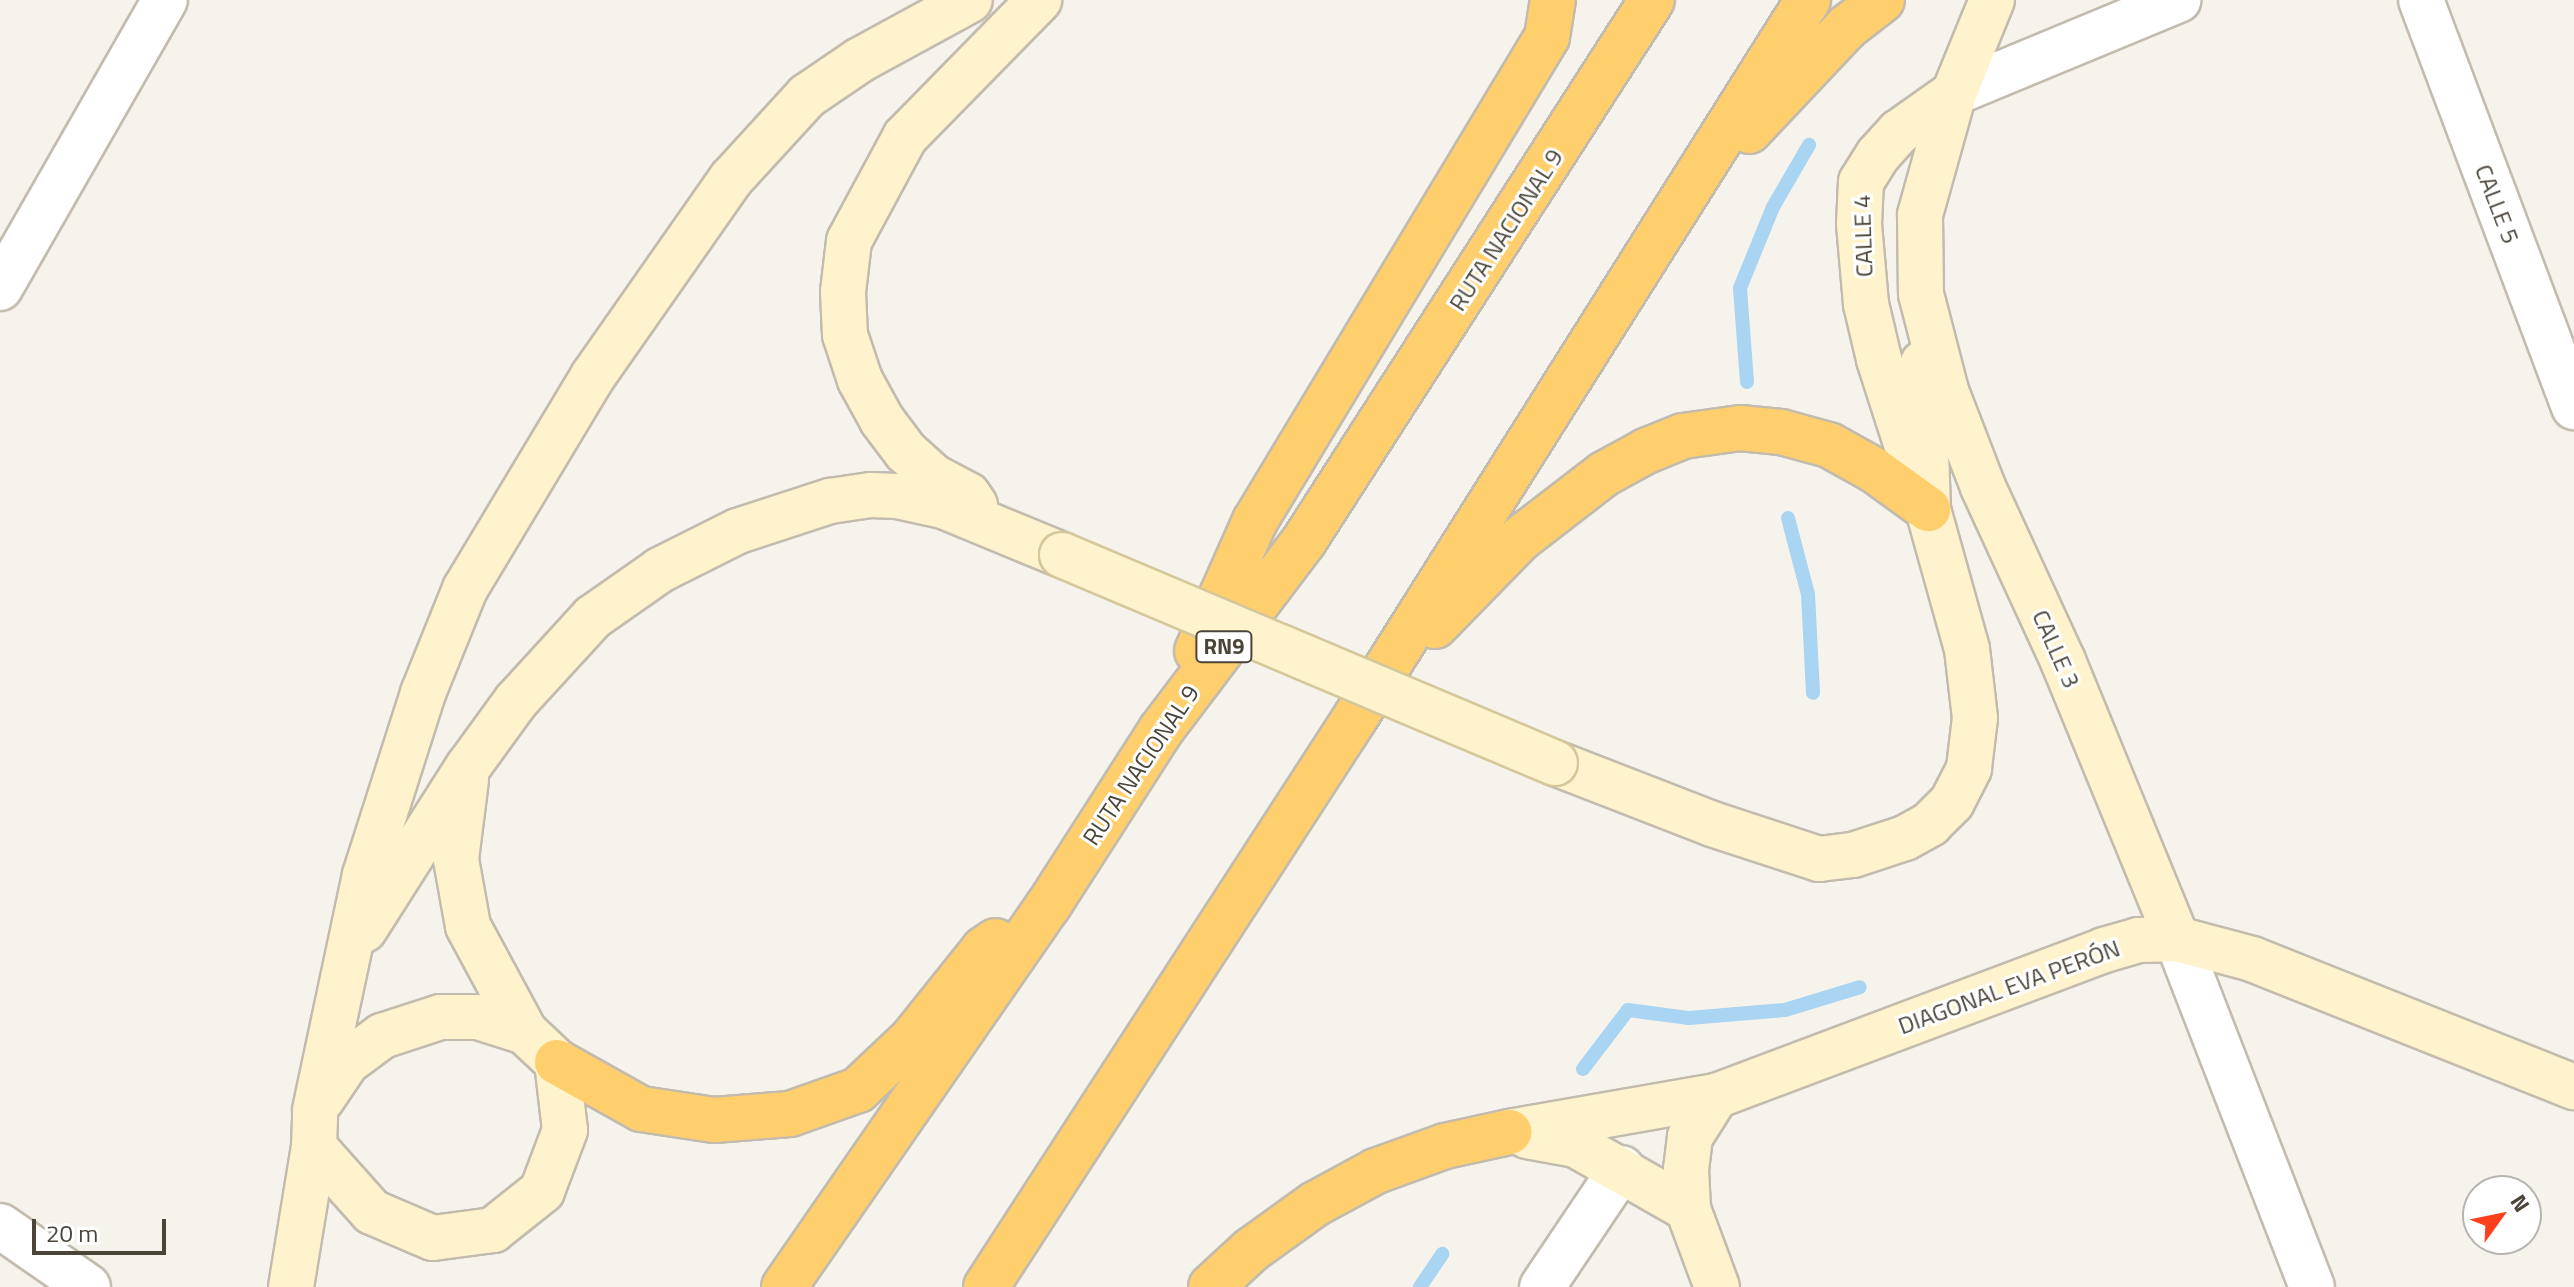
<!DOCTYPE html>
<html>
<head>
<meta charset="utf-8">
<style>
  body { margin:0 }
  #map { position:relative; width:2574px; height:1287px; overflow:hidden; background:#f6f3ec; font-family:"Titillium Web",sans-serif }
  div>[style] { position:absolute }
  .stream>* { height:14px; margin:-7px; padding:0 7px; transform-origin:7px; border-radius:7px; background:#a9d4f2 }
  .roads { filter:drop-shadow(2px 0 #c2bbae) drop-shadow(-2px 0 #c2bbae) drop-shadow(0 2px #c2bbae) drop-shadow(0 -2px #c2bbae) }
  .street>* { height:44px; margin:-22px; padding:0 22px; transform-origin:22px; border-radius:22px; background:#fff }
  .secondary>* { height:44px; margin:-22px; padding:0 22px; transform-origin:22px; border-radius:22px; background:#fff3cd }
  .highway>* { height:44px; margin:-22px; padding:0 22px; transform-origin:22px; border-radius:22px; background:#ffcf6e }
  .bridges { filter:drop-shadow(2px 0 #d6c79b) drop-shadow(-2px 0 #d6c79b) drop-shadow(0 2px #d6c79b) drop-shadow(0 -2px #d6c79b) }
  .secondary-bridge>* { height:44px; margin:-22px; padding:0 22px; transform-origin:22px; border-radius:22px; background:#fff3cd }
  span { translate:-50% -50%; white-space:nowrap; text-align:center; line-height:1.15; -webkit-text-stroke:6px #fff; paint-order:stroke }
  .shield-label span { padding:2px 6px; background:#fff; border:2px solid; border-radius:6px; -webkit-text-stroke-width:0 }
  .shield-label { font-size:22px; color:#4b4439; font-weight:700 }
  .street-label { font-size:24px; color:#4b4439 }
  .north { position:absolute; left:2462px; top:1175px; width:80px; height:80px; box-sizing:border-box; background:#fff; border:2px solid #b7b4b0; border-radius:50%; rotate:57deg; font-size:22px; font-weight:700; line-height:32px; text-align:center; color:#4b4439 }
  .north::after { content:''; display:block; margin:auto; width:28px; height:36px; background:#fc3f1d; clip-path:polygon(50% 0,100% 100%,50% 72%,0 100%) }
  .scale { position:absolute; left:32px; top:1219px; width:134px; height:36px; box-sizing:border-box; border:4px solid #4b4439; border-top:0; padding-left:10px; font-size:24px; line-height:28px; white-space:nowrap; color:#4b4439; -webkit-text-stroke:6px #fff; paint-order:stroke }
</style>
</head>
<body>
<div id="map">
  <div class="stream">
    <div style="left:1747px;top:382px;width:94px;rotate:-94.3deg"></div>
    <div style="left:1740px;top:288px;width:87px;rotate:-67.8deg"></div>
    <div style="left:1773px;top:207px;width:72px;rotate:-59.9deg"></div>
    <div style="left:1788px;top:518px;width:79px;rotate:75.3deg"></div>
    <div style="left:1808px;top:594px;width:99px;rotate:87.1deg"></div>
    <div style="left:1583px;top:1069px;width:74px;rotate:-52.7deg"></div>
    <div style="left:1628px;top:1010px;width:62px;rotate:7.5deg"></div>
    <div style="left:1689px;top:1018px;width:96px;rotate:-4.8deg"></div>
    <div style="left:1785px;top:1010px;width:78px;rotate:-17deg"></div>
    <div style="left:1420px;top:1287px;width:40px;rotate:-56deg"></div>
  </div>
  <div class="roads">
    <div class="street">
      <div style="left:2421px;top:0;width:435px;rotate:69.4deg"></div>
      <div style="left:1954px;top:93px;width:243px;rotate:-22.5deg"></div>
      <div style="left:0;top:288px;width:332px;rotate:-60.2deg"></div>
      <div style="left:2177px;top:939px;width:373px;rotate:68.8deg"></div>
      <div style="left:0;top:1226px;width:107px;rotate:34.7deg"></div>
      <div style="left:1542px;top:1287px;width:143px;rotate:-56.1deg"></div>
    </div>
    <div class="secondary">
      <div style="left:1992px;top:0;width:100px;rotate:112.2deg"></div>
      <div style="left:1954px;top:93px;width:127px;rotate:105.6deg"></div>
      <div style="left:1920px;top:215px;width:79px;rotate:89.3deg"></div>
      <div style="left:1921px;top:294px;width:100px;rotate:75.5deg"></div>
      <div style="left:1946px;top:391px;width:103px;rotate:68.9deg"></div>
      <div style="left:1983px;top:487px;width:192px;rotate:65.3deg"></div>
      <div style="left:2063px;top:661px;width:300px;rotate:67.7deg"></div>
      <div style="left:1912px;top:462px;width:108px;rotate:-107.8deg"></div>
      <div style="left:1879px;top:359px;width:57px;rotate:-103.3deg"></div>
      <div style="left:1866px;top:304px;width:80px;rotate:-95deg"></div>
      <div style="left:1859px;top:224px;width:42px;rotate:-87.3deg"></div>
      <div style="left:1861px;top:182px;width:32px;rotate:-58deg"></div>
      <div style="left:1878px;top:155px;width:31px;rotate:-48deg"></div>
      <div style="left:1899px;top:132px;width:67px;rotate:-35.3deg"></div>
      <div style="left:975px;top:505px;width:12px;rotate:-125deg"></div>
      <div style="left:968px;top:495px;width:38px;rotate:-152deg"></div>
      <div style="left:934px;top:477px;width:38px;rotate:-138deg"></div>
      <div style="left:906px;top:452px;width:40px;rotate:-127deg"></div>
      <div style="left:882px;top:420px;width:46px;rotate:-118.8deg"></div>
      <div style="left:860px;top:380px;width:47px;rotate:-108.4deg"></div>
      <div style="left:845px;top:335px;width:43px;rotate:-92.7deg"></div>
      <div style="left:843px;top:292px;width:51px;rotate:-83.3deg"></div>
      <div style="left:849px;top:241px;width:118px;rotate:-61.7deg"></div>
      <div style="left:905px;top:137px;width:192px;rotate:-45.6deg"></div>
      <div style="left:1555px;top:763px;width:168px;rotate:21.2deg"></div>
      <div style="left:1712px;top:824px;width:113px;rotate:18.1deg"></div>
      <div style="left:1819px;top:859px;width:34px;rotate:-7deg"></div>
      <div style="left:1853px;top:855px;width:55px;rotate:-18.1deg"></div>
      <div style="left:1905px;top:838px;width:29px;rotate:-29deg"></div>
      <div style="left:1930px;top:824px;width:31px;rotate:-45deg"></div>
      <div style="left:1952px;top:802px;width:38px;rotate:-63deg"></div>
      <div style="left:1969px;top:768px;width:50px;rotate:-83.2deg"></div>
      <div style="left:1975px;top:718px;width:69px;rotate:-96.6deg"></div>
      <div style="left:1967px;top:649px;width:145px;rotate:-105.6deg"></div>
      <div style="left:1928px;top:509px;width:146px;rotate:-92deg"></div>
      <div style="left:364px;top:930px;width:193px;rotate:-57.5deg"></div>
      <div style="left:468px;top:767px;width:82px;rotate:-54deg"></div>
      <div style="left:516px;top:701px;width:114px;rotate:-47.5deg"></div>
      <div style="left:593px;top:617px;width:82px;rotate:-35deg"></div>
      <div style="left:660px;top:570px;width:87px;rotate:-26.6deg"></div>
      <div style="left:738px;top:531px;width:97px;rotate:-18.1deg"></div>
      <div style="left:830px;top:501px;width:41px;rotate:-8.3deg"></div>
      <div style="left:871px;top:495px;width:26px;rotate:2deg"></div>
      <div style="left:897px;top:496px;width:47px;rotate:12.3deg"></div>
      <div style="left:943px;top:506px;width:129px;rotate:22.4deg"></div>
      <div style="left:1716px;top:1096px;width:49px;rotate:122.4deg"></div>
      <div style="left:1690px;top:1137px;width:32px;rotate:97deg"></div>
      <div style="left:1686px;top:1169px;width:40px;rotate:87.1deg"></div>
      <div style="left:1688px;top:1209px;width:83px;rotate:69.6deg"></div>
      <div style="left:322px;top:1099px;width:45px;rotate:-56deg"></div>
      <div style="left:347px;top:1062px;width:44px;rotate:-36.6deg"></div>
      <div style="left:382px;top:1036px;width:61px;rotate:-18.1deg"></div>
      <div style="left:440px;top:1017px;width:38px"></div>
      <div style="left:478px;top:1017px;width:49px;rotate:17.7deg"></div>
      <div style="left:1509px;top:1132px;width:210px;rotate:-9.9deg"></div>
      <div style="left:1716px;top:1096px;width:415px;rotate:-20.6deg"></div>
      <div style="left:2104px;top:950px;width:35px;rotate:-16deg"></div>
      <div style="left:2138px;top:940px;width:39px;rotate:-1deg"></div>
      <div style="left:2177px;top:939px;width:78px;rotate:14.9deg"></div>
      <div style="left:2252px;top:959px;width:347px;rotate:21.7deg"></div>
      <div style="left:1527px;top:1136px;width:50px;rotate:10.4deg"></div>
      <div style="left:1576px;top:1145px;width:129px;rotate:29.7deg"></div>
      <div style="left:314px;top:1147px;width:87px;rotate:48.3deg"></div>
      <div style="left:372px;top:1212px;width:66px;rotate:23.1deg"></div>
      <div style="left:433px;top:1238px;width:61px;rotate:-7.6deg"></div>
      <div style="left:493px;top:1230px;width:63px;rotate:-38.5deg"></div>
      <div style="left:542px;top:1191px;width:65px;rotate:-69.3deg"></div>
      <div style="left:565px;top:1130px;width:68px;rotate:-96.7deg"></div>
      <div style="left:557px;top:1062px;width:44px;rotate:-136.8deg"></div>
      <div style="left:525px;top:1032px;width:120px;rotate:-118.3deg"></div>
      <div style="left:468px;top:926px;width:68px;rotate:-100.2deg"></div>
      <div style="left:456px;top:859px;width:80px;rotate:-82.8deg"></div>
      <div style="left:291px;top:1287px;width:142px;rotate:-80.7deg"></div>
      <div style="left:314px;top:1147px;width:37px;rotate:-88deg"></div>
      <div style="left:315px;top:1110px;width:240px;rotate:-78deg"></div>
      <div style="left:365px;top:875px;width:191px;rotate:-72.3deg"></div>
      <div style="left:423px;top:693px;width:112px;rotate:-68deg"></div>
      <div style="left:465px;top:589px;width:249px;rotate:-59deg"></div>
      <div style="left:593px;top:376px;width:241px;rotate:-55deg"></div>
      <div style="left:731px;top:179px;width:113px;rotate:-47.5deg"></div>
      <div style="left:807px;top:96px;width:64px;rotate:-34.2deg"></div>
      <div style="left:860px;top:60px;width:125px;rotate:-28.6deg"></div>
    </div>
    <div class="highway">
      <div style="left:1749px;top:131px;width:143px;rotate:-46.7deg"></div>
      <div style="left:1847px;top:27px;width:44px;rotate:-37.6deg"></div>
      <div style="left:1435px;top:626px;width:123px;rotate:-45.7deg"></div>
      <div style="left:1521px;top:538px;width:105px;rotate:-37.6deg"></div>
      <div style="left:1604px;top:474px;width:48px;rotate:-28.7deg"></div>
      <div style="left:1646px;top:451px;width:40px;rotate:-22deg"></div>
      <div style="left:1683px;top:436px;width:58px;rotate:-8deg"></div>
      <div style="left:1740px;top:428px;width:41px;rotate:5.6deg"></div>
      <div style="left:1781px;top:432px;width:50px;rotate:15.2deg"></div>
      <div style="left:1829px;top:445px;width:51px;rotate:29.1deg"></div>
      <div style="left:1874px;top:470px;width:67px;rotate:35.8deg"></div>
      <div style="left:1197px;top:651px;width:142px;rotate:-66deg"></div>
      <div style="left:1255px;top:521px;width:565px;rotate:-58.9deg"></div>
      <div style="left:1547px;top:37px;width:37px;rotate:-81deg"></div>
      <div style="left:557px;top:1062px;width:96px;rotate:29.2deg"></div>
      <div style="left:641px;top:1109px;width:74px;rotate:8.6deg"></div>
      <div style="left:714px;top:1120px;width:76px;rotate:-4.5deg"></div>
      <div style="left:790px;top:1114px;width:72px;rotate:-19.4deg"></div>
      <div style="left:858px;top:1090px;width:74px;rotate:-43.4deg"></div>
      <div style="left:912px;top:1039px;width:115px;rotate:-51.3deg"></div>
      <div style="left:984px;top:949px;width:14px;rotate:-34deg"></div>
      <div style="left:784px;top:1287px;width:464px;rotate:-55.3deg"></div>
      <div style="left:1048px;top:906px;width:209px;rotate:-57.3deg"></div>
      <div style="left:1161px;top:730px;width:237px;rotate:-52.9deg"></div>
      <div style="left:1304px;top:541px;width:643px;rotate:-57.25deg"></div>
      <div style="left:986px;top:1287px;width:678px;rotate:-57.04deg"></div>
      <div style="left:1355px;top:718px;width:849px;rotate:-57.75deg"></div>
      <div style="left:1211px;top:1287px;width:54px;rotate:-42.8deg"></div>
      <div style="left:1251px;top:1250px;width:79px;rotate:-35.7deg"></div>
      <div style="left:1315px;top:1204px;width:69px;rotate:-28.4deg"></div>
      <div style="left:1376px;top:1171px;width:73px;rotate:-19.9deg"></div>
      <div style="left:1445px;top:1146px;width:66px;rotate:-12.3deg"></div>
    </div>
  </div>
  <div class="bridges">
    <div class="secondary-bridge">
      <div style="left:1062px;top:555px;width:535px;rotate:22.88deg"></div>
    </div>
  </div>
  <div class="shield-label">
    <span style="left:1224px;top:647px">RN9</span>
  </div>
  <div class="street-label">
    <span style="left:2497px;top:204px;rotate:69deg">CALLE 5</span>
    <span style="left:1506px;top:230px;rotate:-57deg">RUTA NACIONAL 9</span>
    <span style="left:1863px;top:236px;rotate:-92deg">CALLE 4</span>
    <span style="left:2056px;top:649px;rotate:66deg">CALLE 3</span>
    <span style="left:1141px;top:765px;rotate:-56deg">RUTA NACIONAL 9</span>
    <span style="left:2009px;top:987px;rotate:-20deg">DIAGONAL EVA PERÓN</span>
  </div>
  <div class="north">N</div>
  <div class="scale">20 m</div>
</div>
</body>
</html>
